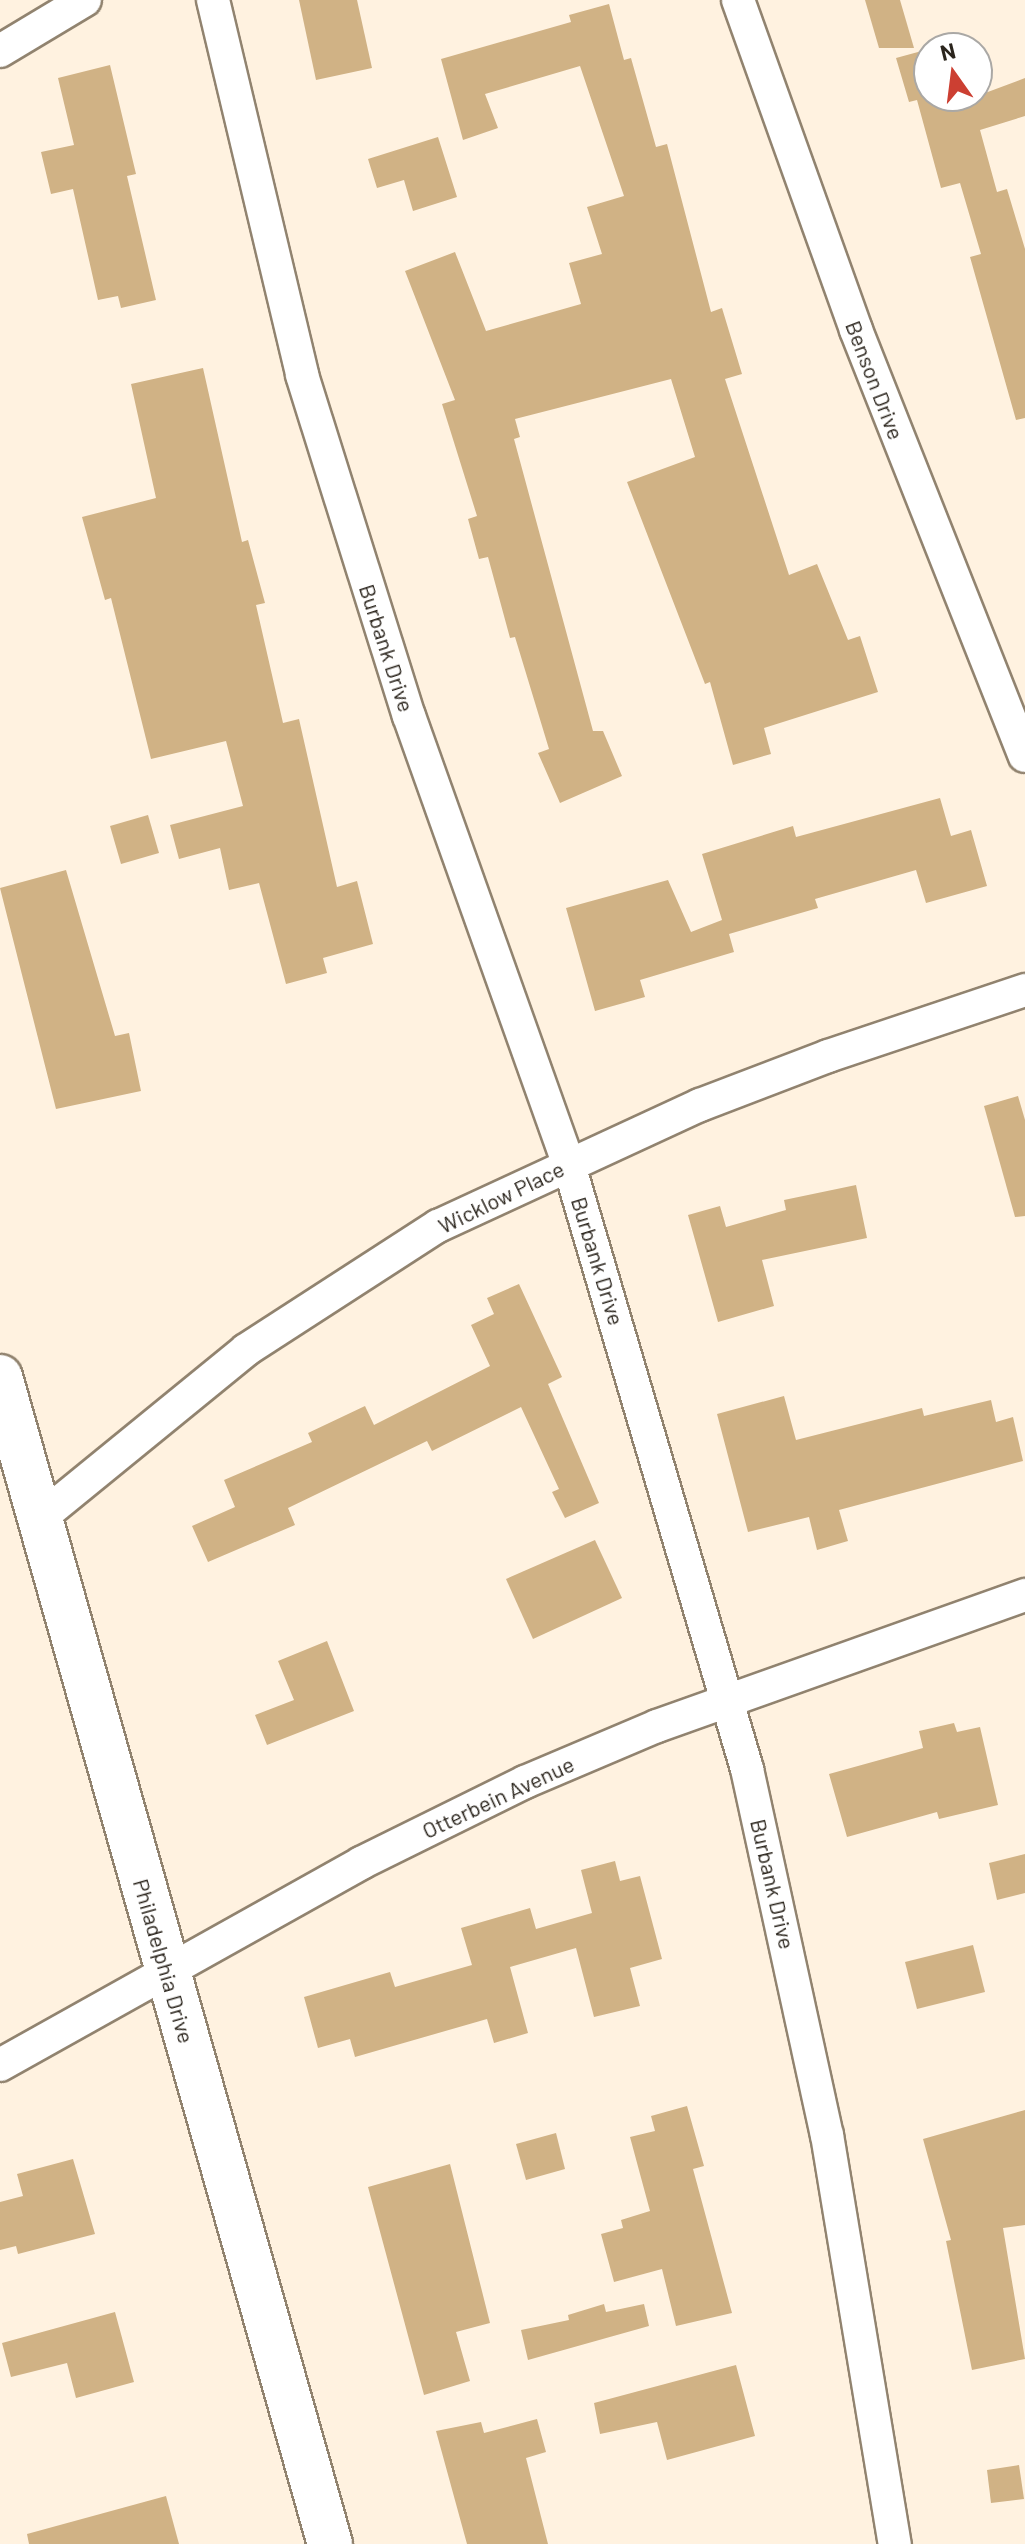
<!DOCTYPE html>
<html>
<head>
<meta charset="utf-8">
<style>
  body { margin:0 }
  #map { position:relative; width:1025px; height:2544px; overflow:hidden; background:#fff2e0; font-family:Barlow,sans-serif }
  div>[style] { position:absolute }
  .building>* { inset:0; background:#d0b285 }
  .roads { filter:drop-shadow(2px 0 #91836f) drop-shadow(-2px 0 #91836f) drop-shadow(0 2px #91836f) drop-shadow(0 -2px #91836f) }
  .minor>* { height:32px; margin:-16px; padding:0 16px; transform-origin:16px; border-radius:16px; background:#fff }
  .secondary>* { height:44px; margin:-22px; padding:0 22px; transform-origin:22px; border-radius:22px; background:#fff }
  span { translate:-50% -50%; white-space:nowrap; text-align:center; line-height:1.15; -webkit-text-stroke:7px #fff; paint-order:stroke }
  .street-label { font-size:22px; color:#2b251d }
  .north { position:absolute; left:913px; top:32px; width:80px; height:80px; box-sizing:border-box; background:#fff; border:2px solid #aaa8a5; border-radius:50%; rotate:346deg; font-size:22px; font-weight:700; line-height:32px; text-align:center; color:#2b251d }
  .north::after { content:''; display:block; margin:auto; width:28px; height:36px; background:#cc3f32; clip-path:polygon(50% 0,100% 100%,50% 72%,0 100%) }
</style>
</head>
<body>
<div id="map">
  <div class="building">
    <div style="clip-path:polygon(299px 0,357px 0,372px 68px,316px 80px)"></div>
    <div style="clip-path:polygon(865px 0,900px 0,914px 48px,879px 48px)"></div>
    <div style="clip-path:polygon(609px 4px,624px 60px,631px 58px,656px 147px,667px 144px,711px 312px,722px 308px,742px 374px,725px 379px,789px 575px,817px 564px,848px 640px,860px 636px,878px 692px,764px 728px,771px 754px,733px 765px,710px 682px,705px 684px,627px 482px,695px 457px,671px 379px,515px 419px,520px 437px,514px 439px,593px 731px,603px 731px,622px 776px,560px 803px,538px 753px,549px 749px,515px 637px,510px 638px,488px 557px,479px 559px,468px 519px,477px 516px,442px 404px,455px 400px,405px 271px,455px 252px,486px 331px,581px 304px,569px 263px,602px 254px,587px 207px,624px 196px,580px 66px,485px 94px,498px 128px,463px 140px,441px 59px,571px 22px,569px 15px)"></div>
    <div style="clip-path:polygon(929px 49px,929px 96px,977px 96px,1025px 78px,1025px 116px,980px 130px,997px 192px,1007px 189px,1025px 249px,1025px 418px,1016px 420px,970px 257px,981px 254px,960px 183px,941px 188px,917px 100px,909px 102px,896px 58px)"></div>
    <div style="clip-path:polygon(110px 65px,136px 174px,127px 176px,156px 300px,121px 308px,118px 296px,98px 300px,73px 189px,51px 194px,41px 152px,74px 145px,58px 78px)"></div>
    <div style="clip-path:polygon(438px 137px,457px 197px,413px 211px,404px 180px,377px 188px,368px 159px)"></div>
    <div style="clip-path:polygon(203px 368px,242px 542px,248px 540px,265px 603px,256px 605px,283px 723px,299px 719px,337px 887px,357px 881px,373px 944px,323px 958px,327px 973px,286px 984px,259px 883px,229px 890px,220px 848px,179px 859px,170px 825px,243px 806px,226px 741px,151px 759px,111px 598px,105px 600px,82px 517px,156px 498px,131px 384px)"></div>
    <div style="clip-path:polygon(940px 798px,951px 836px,971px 830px,987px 886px,926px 903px,916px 870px,815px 899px,818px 908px,729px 934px,734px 952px,640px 980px,645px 997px,595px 1011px,566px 908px,668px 880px,691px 932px,722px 920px,702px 854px,793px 826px,796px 837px)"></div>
    <div style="clip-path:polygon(148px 815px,159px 853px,121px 864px,110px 826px)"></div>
    <div style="clip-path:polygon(66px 870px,115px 1036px,129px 1033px,141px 1091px,56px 1109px,0 888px)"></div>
    <div style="clip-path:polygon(1018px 1096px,1025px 1120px,1025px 1216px,1015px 1217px,984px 1106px)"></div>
    <div style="clip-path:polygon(856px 1185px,867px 1238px,762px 1260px,774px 1306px,718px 1322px,688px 1215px,720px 1206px,726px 1227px,786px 1210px,784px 1200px)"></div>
    <div style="clip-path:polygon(519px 1284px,562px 1377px,548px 1384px,599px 1503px,565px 1518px,552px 1492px,559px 1489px,521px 1407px,432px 1451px,427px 1441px,288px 1508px,295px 1525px,208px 1562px,192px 1526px,235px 1507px,224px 1480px,312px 1442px,308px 1433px,365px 1406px,374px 1425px,490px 1366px,471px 1325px,494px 1314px,487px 1298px)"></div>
    <div style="clip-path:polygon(784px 1396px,796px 1440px,922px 1408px,924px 1416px,991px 1400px,996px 1422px,1013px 1417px,1023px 1461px,839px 1510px,848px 1541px,817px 1550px,809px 1517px,748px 1532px,717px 1414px)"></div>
    <div style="clip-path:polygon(595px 1540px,622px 1598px,533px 1639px,506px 1579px)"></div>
    <div style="clip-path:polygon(327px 1641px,354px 1711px,267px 1745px,255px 1715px,294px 1700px,278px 1661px)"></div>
    <div style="clip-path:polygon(954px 1723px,957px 1732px,980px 1727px,998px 1805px,939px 1819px,937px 1812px,847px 1837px,829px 1774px,923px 1748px,919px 1731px)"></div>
    <div style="clip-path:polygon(1025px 1854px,1025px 1893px,997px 1900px,989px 1863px)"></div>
    <div style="clip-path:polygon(615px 1861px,620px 1881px,640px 1876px,662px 1959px,630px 1968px,640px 2006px,594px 2017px,576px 1948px,510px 1967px,528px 2033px,494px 2043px,487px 2019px,355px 2057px,350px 2039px,318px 2048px,304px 1997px,390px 1972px,395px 1987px,472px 1965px,461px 1928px,530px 1908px,536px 1929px,592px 1913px,581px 1870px)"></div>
    <div style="clip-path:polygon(973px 1945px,985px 1992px,917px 2009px,905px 1962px)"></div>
    <div style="clip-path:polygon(687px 2106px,704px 2166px,693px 2169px,732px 2313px,676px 2326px,662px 2269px,614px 2282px,601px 2234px,623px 2228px,621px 2220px,650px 2211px,630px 2137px,655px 2131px,651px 2116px)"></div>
    <div style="clip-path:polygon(1025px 2110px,1025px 2225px,1003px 2228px,1025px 2359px,972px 2370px,946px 2241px,951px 2240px,923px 2139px)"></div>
    <div style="clip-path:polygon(556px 2133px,565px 2169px,526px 2180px,516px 2144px)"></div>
    <div style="clip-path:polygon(73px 2159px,95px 2234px,18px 2254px,16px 2246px,0 2250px,0 2202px,23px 2196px,17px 2174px)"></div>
    <div style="clip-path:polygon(450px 2164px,490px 2323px,456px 2332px,470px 2381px,424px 2395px,368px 2187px)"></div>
    <div style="clip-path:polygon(604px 2304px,606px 2312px,644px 2304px,649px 2326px,528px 2360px,521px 2330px,569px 2320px,568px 2315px)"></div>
    <div style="clip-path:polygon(115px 2312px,134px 2382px,76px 2398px,67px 2363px,11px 2377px,2px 2343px)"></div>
    <div style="clip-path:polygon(736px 2365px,755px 2436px,667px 2460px,657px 2422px,600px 2434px,594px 2403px)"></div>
    <div style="clip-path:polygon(537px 2419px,546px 2452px,526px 2458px,548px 2544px,467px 2544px,436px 2431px,481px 2422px,484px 2433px)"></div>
    <div style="clip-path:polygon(1019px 2465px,1024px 2499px,991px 2503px,987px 2470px)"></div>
    <div style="clip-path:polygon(166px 2496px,179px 2544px,29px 2544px,27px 2534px)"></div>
  </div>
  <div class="roads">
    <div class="minor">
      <div style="left:213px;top:0;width:385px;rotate:76.6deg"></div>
      <div style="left:302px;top:375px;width:357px;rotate:72.6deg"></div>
      <div style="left:409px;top:716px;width:477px;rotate:70.4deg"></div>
      <div style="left:569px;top:1165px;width:630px;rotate:73.58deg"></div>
      <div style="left:747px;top:1769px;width:375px;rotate:77.7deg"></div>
      <div style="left:827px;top:2135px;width:415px;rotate:80.6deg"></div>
      <div style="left:738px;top:0;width:350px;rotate:70.3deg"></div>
      <div style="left:856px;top:330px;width:458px;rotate:68.4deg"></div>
      <div style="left:0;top:51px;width:99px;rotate:-31deg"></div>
      <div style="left:39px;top:1519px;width:267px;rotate:-39.2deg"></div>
      <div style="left:246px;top:1350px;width:229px;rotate:-32.9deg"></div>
      <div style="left:438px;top:1226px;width:289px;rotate:-24.8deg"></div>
      <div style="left:700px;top:1105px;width:137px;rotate:-20.9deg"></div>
      <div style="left:828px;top:1056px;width:208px;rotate:-18.5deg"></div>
      <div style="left:0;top:2065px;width:414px;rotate:-29.2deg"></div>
      <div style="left:361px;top:1863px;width:183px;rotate:-26.3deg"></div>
      <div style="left:525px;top:1782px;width:143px;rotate:-23deg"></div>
      <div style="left:657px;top:1726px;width:391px;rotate:-19.6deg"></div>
    </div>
    <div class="secondary">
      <div style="left:0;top:1377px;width:1213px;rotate:74.21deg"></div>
    </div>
  </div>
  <div class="street-label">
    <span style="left:875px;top:380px;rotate:69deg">Benson Drive</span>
    <span style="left:387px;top:648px;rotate:72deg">Burbank Drive</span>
    <span style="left:501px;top:1197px;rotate:-26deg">Wicklow Place</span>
    <span style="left:598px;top:1261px;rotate:73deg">Burbank Drive</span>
    <span style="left:498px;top:1797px;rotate:-25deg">Otterbein Avenue</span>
    <span style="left:773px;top:1884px;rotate:77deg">Burbank Drive</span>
    <span style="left:164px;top:1961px;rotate:74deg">Philadelphia Drive</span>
  </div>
  <div class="north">N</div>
</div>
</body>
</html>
